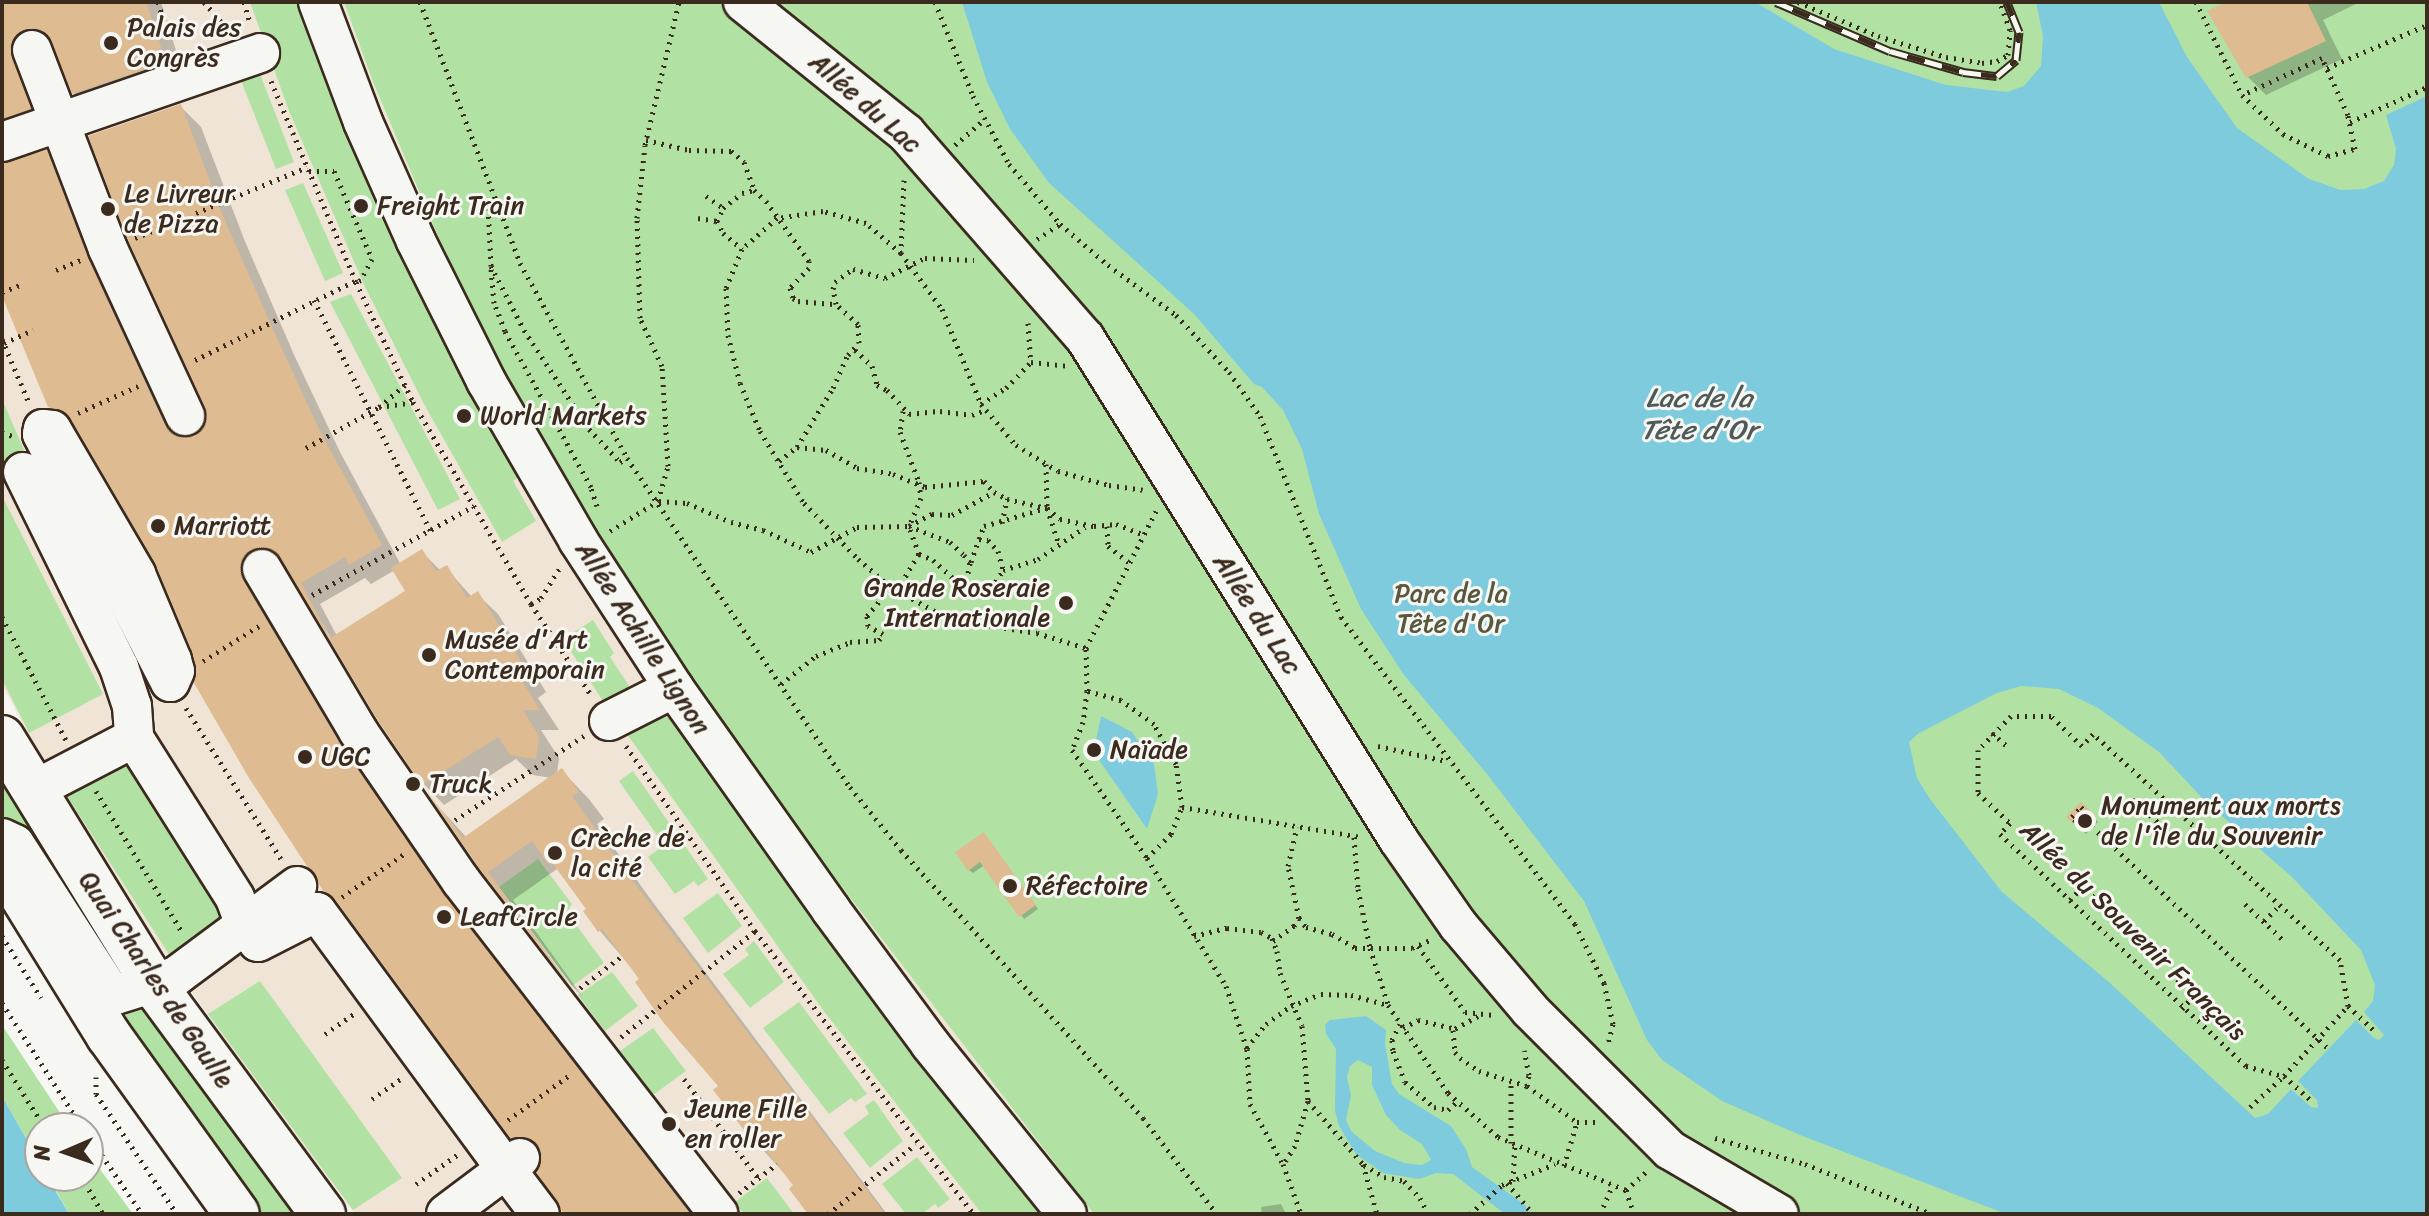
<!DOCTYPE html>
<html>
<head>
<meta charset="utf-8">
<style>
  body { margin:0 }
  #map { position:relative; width:2429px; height:1216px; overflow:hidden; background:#f6f6f2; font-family:Sriracha,sans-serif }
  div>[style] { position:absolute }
  .built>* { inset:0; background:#efe4d5 }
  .green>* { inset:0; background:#b1e2a3 }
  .water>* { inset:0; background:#7fcbde }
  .shadow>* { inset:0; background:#0003 }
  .building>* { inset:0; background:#debb90 }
  .path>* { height:5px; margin-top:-2.5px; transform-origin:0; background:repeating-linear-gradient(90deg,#3b2a1e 0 2px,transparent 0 8px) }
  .roads { filter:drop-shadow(2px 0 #3b2a1e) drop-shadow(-2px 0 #3b2a1e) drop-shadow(0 2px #3b2a1e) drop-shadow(0 -2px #3b2a1e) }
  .minor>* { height:38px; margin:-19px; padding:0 19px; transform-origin:19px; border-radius:19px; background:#f6f6f2 }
  .major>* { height:44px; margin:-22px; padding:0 22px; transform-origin:22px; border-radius:22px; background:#f6f6f2 }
  .rail>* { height:9px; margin-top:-4.5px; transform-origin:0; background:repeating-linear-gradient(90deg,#f6f6f2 0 18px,#3b2a1e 0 36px); box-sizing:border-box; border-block:2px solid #3b2a1e }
  .dots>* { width:22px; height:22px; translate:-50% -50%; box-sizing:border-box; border:4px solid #f6f6f2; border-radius:50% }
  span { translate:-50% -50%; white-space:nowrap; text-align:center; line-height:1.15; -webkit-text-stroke:6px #f6f6f2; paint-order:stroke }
  .poi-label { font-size:26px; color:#3b2a1e }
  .left { translate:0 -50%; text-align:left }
  .right { translate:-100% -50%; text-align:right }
  .street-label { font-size:26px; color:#3b2a1e }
  .park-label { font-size:26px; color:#58583f }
  .water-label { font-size:28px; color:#4f5a58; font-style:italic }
  .frame { position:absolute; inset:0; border:4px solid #3b2a1e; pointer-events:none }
  .north { position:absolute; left:24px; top:1112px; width:80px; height:80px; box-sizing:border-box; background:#f6f6f2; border:2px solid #aba49d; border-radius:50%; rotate:268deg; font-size:22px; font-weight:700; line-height:32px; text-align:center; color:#3b2a1e }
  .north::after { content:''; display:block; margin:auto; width:28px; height:36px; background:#3b2a1e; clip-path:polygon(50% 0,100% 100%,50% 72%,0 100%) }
</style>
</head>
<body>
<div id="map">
  <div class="built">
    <div style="clip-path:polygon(2px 2px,344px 2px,373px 82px,437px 234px,496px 356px,572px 490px,663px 634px,791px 821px,1094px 1214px,355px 1214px,256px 1084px,127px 899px,43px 762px,2px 684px)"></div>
  </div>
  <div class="green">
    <div style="clip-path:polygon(250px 2px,299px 2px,395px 241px,452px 357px,519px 477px,513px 481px,536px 521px,502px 542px,425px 406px,365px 287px,289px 111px)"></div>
    <div style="clip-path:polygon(344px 2px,2427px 2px,2427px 1214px,1094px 1214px,791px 821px,663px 634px,572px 490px,496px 356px,437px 234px,373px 82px)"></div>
    <div style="clip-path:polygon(257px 66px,294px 162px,276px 169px,238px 73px)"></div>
    <div style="clip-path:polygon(303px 183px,343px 273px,325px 281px,285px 190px)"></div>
    <div style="clip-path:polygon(351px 294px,460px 499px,438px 510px,330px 302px)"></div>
    <div style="clip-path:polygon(2px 399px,27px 457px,2px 469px)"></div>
    <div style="clip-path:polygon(2px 496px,103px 694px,29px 733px,2px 679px)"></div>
    <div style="clip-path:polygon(593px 620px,614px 653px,610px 657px,633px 692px,608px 709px,563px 639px)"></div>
    <div style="clip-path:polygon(670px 717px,791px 890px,1043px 1214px,982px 1214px,823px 1010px,624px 730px,650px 719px)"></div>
    <div style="clip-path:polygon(122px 760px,131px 764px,228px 913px,176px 965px,63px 790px)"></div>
    <div style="clip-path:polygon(633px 771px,708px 879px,698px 886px,694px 881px,675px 894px,648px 857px,664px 845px,619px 781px)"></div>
    <div style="clip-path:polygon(2px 776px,122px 969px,122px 976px,2px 820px)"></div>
    <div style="clip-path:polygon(538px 859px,572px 904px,567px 912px,604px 963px,572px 986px,499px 887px)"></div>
    <div style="clip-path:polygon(718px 893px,742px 926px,708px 953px,683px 918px)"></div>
    <div style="clip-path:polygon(754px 941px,784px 982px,750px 1008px,723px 974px,749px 955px,745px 949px)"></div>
    <div style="clip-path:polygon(612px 972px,638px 1006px,605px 1031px,578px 995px)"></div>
    <div style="clip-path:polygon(260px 981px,402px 1178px,353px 1210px,208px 1014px)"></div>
    <div style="clip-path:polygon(799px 1002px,867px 1094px,855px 1102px,851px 1098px,829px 1114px,763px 1028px)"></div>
    <div style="clip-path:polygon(144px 1006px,299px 1214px,257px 1214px,127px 1030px,124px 1018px,128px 1011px)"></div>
    <div style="clip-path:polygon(2px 1025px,70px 1128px,40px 1128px,40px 1163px,2px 1096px)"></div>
    <div style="clip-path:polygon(653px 1028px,686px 1071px,653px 1095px,620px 1051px)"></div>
    <div style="clip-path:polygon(874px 1100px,903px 1141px,870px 1168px,843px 1133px,869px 1114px,865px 1106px)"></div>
    <div style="clip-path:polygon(88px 1153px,133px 1214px,69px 1214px,48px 1176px,88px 1176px)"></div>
    <div style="clip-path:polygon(917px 1157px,950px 1199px,938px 1208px,935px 1204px,922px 1214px,906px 1214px,882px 1184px)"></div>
    <div style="clip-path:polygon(767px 1178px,794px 1214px,744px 1214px,735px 1202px)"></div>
  </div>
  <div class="water">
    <div style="clip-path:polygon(evenodd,962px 2px,1755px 2px,1834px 49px,1946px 85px,2007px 92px,2024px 86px,2041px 66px,2043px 36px,2036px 2px,2159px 2px,2187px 57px,2237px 128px,2309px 179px,2341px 190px,2364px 189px,2384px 181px,2394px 165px,2396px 149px,2386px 115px,2427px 96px,2427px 1214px,2006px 1214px,1800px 1135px,1722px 1101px,1662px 1060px,1647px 1040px,1584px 901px,1487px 774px,1404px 675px,1361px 609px,1319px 514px,1302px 449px,1283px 410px,1262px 387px,1254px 384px,1194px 314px,1049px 183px,1010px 129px,987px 82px,962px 2px,2021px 686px,2059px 689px,2098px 708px,2159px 752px,2207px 803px,2292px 877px,2361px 950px,2375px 985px,2373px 1001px,2364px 1012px,2384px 1035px,2379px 1040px,2374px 1038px,2356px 1020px,2298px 1081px,2317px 1100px,2318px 1108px,2311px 1107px,2291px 1089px,2268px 1114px,2255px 1118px,2110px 983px,2002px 892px,1930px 799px,1917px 778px,1909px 742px,1919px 733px,1997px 693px,2021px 686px)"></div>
    <div style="clip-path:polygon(1101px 716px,1132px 732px,1154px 764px,1158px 794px,1147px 829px,1097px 757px,1104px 752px,1096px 740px)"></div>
    <div style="clip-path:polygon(evenodd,1366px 1016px,1386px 1030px,1385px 1043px,1392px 1084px,1399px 1094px,1451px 1126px,1466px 1149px,1472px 1167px,1525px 1205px,1530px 1214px,1505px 1214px,1453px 1174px,1436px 1173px,1419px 1179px,1383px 1173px,1356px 1154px,1339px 1126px,1335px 1111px,1336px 1049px,1326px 1034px,1325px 1025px,1330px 1020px,1366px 1016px,1358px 1060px,1372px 1067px,1372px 1085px,1386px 1115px,1400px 1130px,1422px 1144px,1431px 1160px,1422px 1165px,1404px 1163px,1375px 1151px,1351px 1131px,1346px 1120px,1351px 1095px,1347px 1077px,1350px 1066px,1358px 1060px)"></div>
    <div style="clip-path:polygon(2px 1096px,40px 1163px,40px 1176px,47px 1176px,69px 1214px,2px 1214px)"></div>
  </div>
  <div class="shadow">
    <div style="clip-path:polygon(2px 2px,161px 2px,186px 83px,95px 114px,74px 93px,55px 49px,45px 50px,51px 130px,2px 156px)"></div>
    <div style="clip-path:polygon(2230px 2px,2360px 2px,2323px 20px,2342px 59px,2266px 95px,2248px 77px)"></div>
    <div style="clip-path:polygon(evenodd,180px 106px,201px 127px,244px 239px,295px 357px,340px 452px,401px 565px,422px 552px,441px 571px,446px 568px,472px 597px,477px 594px,498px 614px,546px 692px,538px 698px,559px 730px,541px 730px,559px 758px,557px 774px,562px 771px,588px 798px,604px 819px,597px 824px,649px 897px,887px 1214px,811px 1214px,796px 1186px,752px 1138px,720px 1086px,680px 1042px,638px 983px,642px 980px,600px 931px,589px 909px,557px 869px,513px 900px,583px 997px,573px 987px,440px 808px,467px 838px,552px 778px,533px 775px,516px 759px,444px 805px,424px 784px,378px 718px,290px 569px,283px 567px,271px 571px,360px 766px,464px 918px,693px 1214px,567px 1214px,543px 1158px,534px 1159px,512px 1137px,346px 910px,326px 890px,158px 564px,80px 430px,71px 428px,49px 406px,2px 290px,2px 165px,46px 152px,67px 173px,108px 281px,180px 437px,194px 438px,205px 429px,207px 406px,180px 106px,395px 570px,408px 592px,337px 636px,320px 604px,365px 578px,371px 584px,395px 570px)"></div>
    <div style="clip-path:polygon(2081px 805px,2098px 822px,2086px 834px,2069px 817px)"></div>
    <div style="clip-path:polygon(987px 838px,1038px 909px,1024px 919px,985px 865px,973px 873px,969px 870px)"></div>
    <div style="clip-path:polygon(1281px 1204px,1286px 1214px,1262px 1214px,1261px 1207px)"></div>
  </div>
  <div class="building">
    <div style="clip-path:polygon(2px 2px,146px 2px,166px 62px,72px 94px,46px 34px,36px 28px,25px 29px,16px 36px,10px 47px,31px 109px,2px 119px)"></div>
    <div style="clip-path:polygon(2226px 2px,2307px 2px,2326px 41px,2246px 78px,2207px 11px)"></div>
    <div style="clip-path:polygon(181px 104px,223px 216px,275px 334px,319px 429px,382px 545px,349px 565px,345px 557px,301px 583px,330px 638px,405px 591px,391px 568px,422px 549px,436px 571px,447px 565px,467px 598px,478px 591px,527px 671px,519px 676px,540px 710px,523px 710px,539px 736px,536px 759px,510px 755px,498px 737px,422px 785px,377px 719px,280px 557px,263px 547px,250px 551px,240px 568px,243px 580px,339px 742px,443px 893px,690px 1214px,564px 1214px,536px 1172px,542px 1156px,538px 1145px,527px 1137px,511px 1139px,335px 899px,324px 892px,249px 778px,194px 683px,196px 666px,193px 654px,155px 563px,71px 419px,63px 411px,48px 407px,2px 296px,2px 163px,47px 150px,88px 258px,165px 425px,173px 434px,184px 438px,195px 436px,203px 428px,205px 407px,128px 240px,88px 136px)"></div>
    <div style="clip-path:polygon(562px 768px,579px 792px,572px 796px,623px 868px,885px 1214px,808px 1214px,789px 1189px,793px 1185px,754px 1136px,751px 1139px,713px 1090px,718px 1086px,663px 1022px,635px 982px,639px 979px,602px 929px,598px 932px,583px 911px,586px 909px,551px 861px,548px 864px,532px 841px,488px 872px,572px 988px,479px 868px,426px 791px,463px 838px)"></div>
    <div style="clip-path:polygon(2081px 802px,2096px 816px,2081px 831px,2066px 817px)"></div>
    <div style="clip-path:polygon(984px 832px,1036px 905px,1019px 917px,980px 862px,968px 871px,955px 852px)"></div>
  </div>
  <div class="path">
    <div style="left:158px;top:2px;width:30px;rotate:73deg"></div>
    <div style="left:204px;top:2px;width:41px;rotate:48.9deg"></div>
    <div style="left:244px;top:2px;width:22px;rotate:74deg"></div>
    <div style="left:420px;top:2px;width:280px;rotate:69deg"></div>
    <div style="left:520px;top:263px;width:222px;rotate:61.2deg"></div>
    <div style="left:627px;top:458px;width:397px;rotate:55.9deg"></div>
    <div style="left:850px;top:787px;width:81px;rotate:51deg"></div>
    <div style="left:901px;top:850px;width:361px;rotate:47.9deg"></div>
    <div style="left:1143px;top:1118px;width:121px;rotate:52.4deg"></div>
    <div style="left:935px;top:2px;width:101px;rotate:68deg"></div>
    <div style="left:973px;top:96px;width:77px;rotate:62.1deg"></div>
    <div style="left:1009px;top:164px;width:79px;rotate:49.6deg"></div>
    <div style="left:1060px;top:224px;width:63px;rotate:40.5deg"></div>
    <div style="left:1108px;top:265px;width:84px;rotate:36.3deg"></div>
    <div style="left:1176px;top:315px;width:78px;rotate:47.1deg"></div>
    <div style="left:1229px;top:372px;width:54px;rotate:54.8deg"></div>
    <div style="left:1260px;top:416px;width:217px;rotate:68.1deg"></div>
    <div style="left:1341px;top:617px;width:386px;rotate:52.7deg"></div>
    <div style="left:1575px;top:924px;width:66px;rotate:63.8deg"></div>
    <div style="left:1604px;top:983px;width:42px;rotate:77.6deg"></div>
    <div style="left:1613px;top:1024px;width:21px;rotate:104deg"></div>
    <div style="left:1798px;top:2px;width:87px;rotate:23deg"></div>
    <div style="left:1878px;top:36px;width:71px;rotate:17.2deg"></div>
    <div style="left:1946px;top:57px;width:36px;rotate:9deg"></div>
    <div style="left:1982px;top:63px;width:15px;rotate:-8deg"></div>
    <div style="left:1997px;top:61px;width:13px;rotate:-29deg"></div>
    <div style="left:2008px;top:55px;width:25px;rotate:-85deg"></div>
    <div style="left:2010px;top:30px;width:30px;rotate:-110deg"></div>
    <div style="left:2196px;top:2px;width:104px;rotate:63.7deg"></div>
    <div style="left:2242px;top:95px;width:57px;rotate:43.6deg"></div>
    <div style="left:2283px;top:134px;width:50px;rotate:26.1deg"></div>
    <div style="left:2328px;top:156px;width:28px;rotate:-15deg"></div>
    <div style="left:2355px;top:149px;width:35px;rotate:-102deg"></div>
    <div style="left:2348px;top:115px;width:63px;rotate:-114.5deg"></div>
    <div style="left:2322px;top:58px;width:88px;rotate:155.2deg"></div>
    <div style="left:2327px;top:68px;width:109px;rotate:-23.3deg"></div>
    <div style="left:271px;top:81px;width:218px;rotate:67.1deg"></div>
    <div style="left:356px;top:282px;width:133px;rotate:64.6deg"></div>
    <div style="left:413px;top:402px;width:234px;rotate:59.7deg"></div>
    <div style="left:531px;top:604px;width:109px;rotate:56.6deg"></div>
    <div style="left:2350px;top:122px;width:85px;rotate:-24.4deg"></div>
    <div style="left:646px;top:140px;width:44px;rotate:13.1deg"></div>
    <div style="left:689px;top:150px;width:42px;rotate:1.4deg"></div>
    <div style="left:731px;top:151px;width:17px;rotate:40deg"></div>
    <div style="left:744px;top:162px;width:30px;rotate:70deg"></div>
    <div style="left:754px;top:190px;width:16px;rotate:43deg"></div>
    <div style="left:766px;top:201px;width:74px;rotate:54.4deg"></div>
    <div style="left:809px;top:261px;width:7px;rotate:90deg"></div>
    <div style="left:809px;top:268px;width:28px;rotate:134deg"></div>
    <div style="left:790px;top:288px;width:10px;rotate:73deg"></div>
    <div style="left:793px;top:298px;width:6px;rotate:31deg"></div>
    <div style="left:798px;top:301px;width:38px;rotate:5deg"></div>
    <div style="left:836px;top:304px;width:15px;rotate:-101deg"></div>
    <div style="left:833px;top:289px;width:7px;rotate:-74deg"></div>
    <div style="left:835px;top:282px;width:22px;rotate:-36deg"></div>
    <div style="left:853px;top:269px;width:33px;rotate:16deg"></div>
    <div style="left:885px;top:278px;width:45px;rotate:-26.6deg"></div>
    <div style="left:925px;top:258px;width:49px;rotate:2.3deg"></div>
    <div style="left:955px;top:145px;width:40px;rotate:-41deg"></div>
    <div style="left:309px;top:171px;width:25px"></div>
    <div style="left:334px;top:171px;width:96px;rotate:66.6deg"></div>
    <div style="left:372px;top:259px;width:24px;rotate:118deg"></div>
    <div style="left:361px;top:280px;width:5px;rotate:158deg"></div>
    <div style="left:904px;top:180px;width:73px;rotate:92.4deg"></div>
    <div style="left:901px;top:253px;width:46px;rotate:-139.4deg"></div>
    <div style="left:866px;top:223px;width:45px;rotate:-164.4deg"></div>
    <div style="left:823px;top:211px;width:47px;rotate:171.3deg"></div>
    <div style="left:777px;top:218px;width:47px;rotate:138.5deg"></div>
    <div style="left:742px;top:249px;width:42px;rotate:112.3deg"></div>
    <div style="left:726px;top:288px;width:47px;rotate:87.6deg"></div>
    <div style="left:728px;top:335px;width:49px;rotate:76deg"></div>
    <div style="left:740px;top:383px;width:52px;rotate:67.4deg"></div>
    <div style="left:760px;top:431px;width:84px;rotate:58.6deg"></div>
    <div style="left:804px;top:503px;width:78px;rotate:46deg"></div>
    <div style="left:858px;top:559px;width:43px;rotate:40.3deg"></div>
    <div style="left:891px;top:587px;width:66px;rotate:28.9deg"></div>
    <div style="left:949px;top:619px;width:89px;rotate:9deg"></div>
    <div style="left:1037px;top:633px;width:51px;rotate:17deg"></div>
    <div style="left:706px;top:196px;width:21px;rotate:35deg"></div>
    <div style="left:723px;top:208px;width:24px;rotate:-38deg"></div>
    <div style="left:742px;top:193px;width:12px;rotate:-14deg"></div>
    <div style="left:196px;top:213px;width:120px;rotate:-22.5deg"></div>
    <div style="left:698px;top:218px;width:19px;rotate:9deg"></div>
    <div style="left:717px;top:221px;width:13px;rotate:-63deg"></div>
    <div style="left:717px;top:221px;width:13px;rotate:63deg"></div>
    <div style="left:723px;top:233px;width:25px;rotate:40deg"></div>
    <div style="left:135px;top:238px;width:27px;rotate:-22deg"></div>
    <div style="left:1037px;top:239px;width:27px;rotate:-33deg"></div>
    <div style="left:901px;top:253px;width:69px;rotate:53.8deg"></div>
    <div style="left:942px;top:309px;width:103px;rotate:67.7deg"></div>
    <div style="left:981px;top:404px;width:54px;rotate:49.5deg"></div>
    <div style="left:1016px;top:445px;width:49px;rotate:31.8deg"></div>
    <div style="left:1058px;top:471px;width:53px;rotate:15.4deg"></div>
    <div style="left:1109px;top:485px;width:34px;rotate:8deg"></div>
    <div style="left:491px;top:266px;width:61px;rotate:-92.8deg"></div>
    <div style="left:488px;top:205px;width:7px;rotate:-27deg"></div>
    <div style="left:56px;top:270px;width:27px;rotate:-22deg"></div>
    <div style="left:2px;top:292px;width:22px;rotate:-21deg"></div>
    <div style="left:314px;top:300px;width:258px;rotate:63.2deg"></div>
    <div style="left:1028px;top:323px;width:39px;rotate:86deg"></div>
    <div style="left:2px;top:339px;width:69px;rotate:67.1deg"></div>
    <div style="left:4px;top:343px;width:32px;rotate:-24deg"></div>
    <div style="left:855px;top:350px;width:23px;rotate:43deg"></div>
    <div style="left:872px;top:366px;width:20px;rotate:75deg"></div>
    <div style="left:877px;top:385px;width:11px;rotate:27deg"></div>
    <div style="left:887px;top:390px;width:33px;rotate:47deg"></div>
    <div style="left:909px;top:414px;width:31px;rotate:-6deg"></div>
    <div style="left:940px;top:411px;width:32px;rotate:7deg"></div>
    <div style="left:972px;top:415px;width:14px;rotate:-21deg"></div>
    <div style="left:195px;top:360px;width:178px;rotate:-26.3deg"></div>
    <div style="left:405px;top:385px;width:34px;rotate:140deg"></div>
    <div style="left:379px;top:407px;width:34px;rotate:-8deg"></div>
    <div style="left:981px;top:404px;width:30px;rotate:-33deg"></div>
    <div style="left:1006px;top:388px;width:36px;rotate:-46deg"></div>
    <div style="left:1031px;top:362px;width:37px;rotate:6deg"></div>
    <div style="left:903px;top:411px;width:21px;rotate:98deg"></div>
    <div style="left:900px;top:432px;width:53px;rotate:69.2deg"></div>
    <div style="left:919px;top:482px;width:16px;rotate:83deg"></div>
    <div style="left:921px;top:498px;width:28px;rotate:113deg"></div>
    <div style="left:78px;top:413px;width:66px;rotate:-24.2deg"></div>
    <div style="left:2px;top:433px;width:11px;rotate:15deg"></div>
    <div style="left:797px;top:447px;width:29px;rotate:6deg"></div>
    <div style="left:826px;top:450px;width:36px;rotate:30deg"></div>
    <div style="left:857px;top:468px;width:36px;rotate:9deg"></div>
    <div style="left:893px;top:474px;width:35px;rotate:22deg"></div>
    <div style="left:925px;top:487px;width:59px;rotate:-5.8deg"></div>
    <div style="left:984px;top:481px;width:15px;rotate:48deg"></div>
    <div style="left:994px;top:492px;width:15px;rotate:28deg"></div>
    <div style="left:1007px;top:499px;width:41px;rotate:12.7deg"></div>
    <div style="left:1047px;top:508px;width:17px;rotate:40deg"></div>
    <div style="left:1060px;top:519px;width:35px;rotate:12deg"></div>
    <div style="left:1094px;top:526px;width:22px;rotate:-5deg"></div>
    <div style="left:1116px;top:524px;width:31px;rotate:21deg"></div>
    <div style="left:306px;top:448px;width:84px;rotate:-29.3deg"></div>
    <div style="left:779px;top:461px;width:23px;rotate:-38deg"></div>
    <div style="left:797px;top:447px;width:69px;rotate:-58.6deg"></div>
    <div style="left:833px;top:388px;width:36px;rotate:-66deg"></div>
    <div style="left:848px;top:355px;width:16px;rotate:-47deg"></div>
    <div style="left:859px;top:343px;width:19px;rotate:-93deg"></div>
    <div style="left:858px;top:324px;width:30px;rotate:-138deg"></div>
    <div style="left:1046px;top:464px;width:44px;rotate:88.7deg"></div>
    <div style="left:1047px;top:508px;width:38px;rotate:72deg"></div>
    <div style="left:659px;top:501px;width:28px;rotate:4deg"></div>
    <div style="left:687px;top:503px;width:48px;rotate:23.4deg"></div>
    <div style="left:731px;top:522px;width:33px;rotate:14deg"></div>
    <div style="left:763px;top:530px;width:53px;rotate:24.6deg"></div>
    <div style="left:811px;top:552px;width:52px;rotate:-28.5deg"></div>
    <div style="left:857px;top:527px;width:52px;rotate:-1.1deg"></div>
    <div style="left:909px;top:526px;width:26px;rotate:-28deg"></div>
    <div style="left:932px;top:514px;width:20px;rotate:3deg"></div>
    <div style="left:952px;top:515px;width:48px;rotate:-28.7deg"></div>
    <div style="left:597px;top:506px;width:20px;rotate:-108deg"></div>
    <div style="left:591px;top:487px;width:178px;rotate:-118.9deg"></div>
    <div style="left:505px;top:331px;width:30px;rotate:-111deg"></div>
    <div style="left:494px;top:303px;width:37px;rotate:-95deg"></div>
    <div style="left:491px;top:266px;width:72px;rotate:62.7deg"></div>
    <div style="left:524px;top:330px;width:118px;rotate:56.7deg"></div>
    <div style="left:589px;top:429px;width:45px;rotate:46.8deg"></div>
    <div style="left:620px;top:462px;width:8px;rotate:-30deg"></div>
    <div style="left:1002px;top:523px;width:25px;rotate:-78deg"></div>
    <div style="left:1107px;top:526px;width:20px;rotate:87deg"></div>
    <div style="left:1108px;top:546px;width:29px;rotate:38deg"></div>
    <div style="left:610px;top:531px;width:57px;rotate:-32deg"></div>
    <div style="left:658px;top:501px;width:36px;rotate:-74deg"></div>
    <div style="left:668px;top:466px;width:100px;rotate:-93.4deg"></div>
    <div style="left:662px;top:366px;width:53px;rotate:-114.6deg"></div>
    <div style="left:640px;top:318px;width:100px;rotate:-91.7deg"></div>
    <div style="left:637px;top:218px;width:73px;rotate:-83.7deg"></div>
    <div style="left:645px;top:145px;width:147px;rotate:-76.6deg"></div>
    <div style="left:979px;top:539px;width:14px;rotate:-69deg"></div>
    <div style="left:984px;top:526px;width:65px;rotate:-16.2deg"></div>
    <div style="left:919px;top:554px;width:30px;rotate:-110deg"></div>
    <div style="left:909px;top:526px;width:44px;rotate:21.3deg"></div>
    <div style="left:950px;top:542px;width:19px;rotate:43deg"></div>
    <div style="left:964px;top:555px;width:10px;rotate:53deg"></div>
    <div style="left:970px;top:563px;width:25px;rotate:101deg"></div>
    <div style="left:971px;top:562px;width:24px;rotate:-71deg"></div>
    <div style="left:979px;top:539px;width:9px;rotate:6deg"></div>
    <div style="left:988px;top:540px;width:15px;rotate:48deg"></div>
    <div style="left:998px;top:551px;width:20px;rotate:75deg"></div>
    <div style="left:897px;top:590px;width:42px;rotate:-58.6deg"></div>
    <div style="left:919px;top:554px;width:15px;rotate:23deg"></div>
    <div style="left:933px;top:560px;width:38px;rotate:42deg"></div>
    <div style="left:961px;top:585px;width:28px;rotate:21deg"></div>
    <div style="left:987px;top:595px;width:30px;rotate:-57deg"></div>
    <div style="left:1003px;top:570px;width:37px;rotate:-17deg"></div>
    <div style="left:1038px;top:559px;width:57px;rotate:-34.2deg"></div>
    <div style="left:312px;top:595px;width:185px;rotate:-28.8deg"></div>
    <div style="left:531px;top:604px;width:12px;rotate:-31deg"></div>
    <div style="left:541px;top:598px;width:36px;rotate:-58deg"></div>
    <div style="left:2px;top:617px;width:139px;rotate:62.5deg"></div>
    <div style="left:203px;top:661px;width:66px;rotate:-32deg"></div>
    <div style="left:781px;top:684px;width:45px;rotate:-38.7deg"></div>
    <div style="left:816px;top:656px;width:37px;rotate:-22deg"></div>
    <div style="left:850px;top:642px;width:29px;rotate:-4deg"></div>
    <div style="left:879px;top:640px;width:7px;rotate:-56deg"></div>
    <div style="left:883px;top:634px;width:17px;rotate:-152deg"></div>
    <div style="left:868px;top:626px;width:10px;rotate:-96deg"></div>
    <div style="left:867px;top:616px;width:38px;rotate:-50deg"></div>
    <div style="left:1087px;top:691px;width:43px;rotate:-91.3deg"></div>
    <div style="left:1086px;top:648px;width:154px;rotate:-62.9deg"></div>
    <div style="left:186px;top:708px;width:178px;rotate:57.8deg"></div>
    <div style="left:1992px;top:733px;width:23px;rotate:41deg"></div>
    <div style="left:626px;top:746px;width:226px;rotate:55.1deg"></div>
    <div style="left:755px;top:931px;width:358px;rotate:52.3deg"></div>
    <div style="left:1378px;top:746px;width:70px;rotate:12.4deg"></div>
    <div style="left:96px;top:791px;width:165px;rotate:58.6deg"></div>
    <div style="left:2132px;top:799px;width:51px;rotate:41.8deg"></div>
    <div style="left:1182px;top:807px;width:181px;rotate:9.5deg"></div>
    <div style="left:2150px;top:815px;width:24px;rotate:-48deg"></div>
    <div style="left:455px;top:820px;width:154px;rotate:-33.1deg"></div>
    <div style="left:2086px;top:821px;width:7px;rotate:135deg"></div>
    <div style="left:2081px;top:826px;width:13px;rotate:-135deg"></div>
    <div style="left:2072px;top:817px;width:13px;rotate:-48deg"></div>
    <div style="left:2081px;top:807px;width:13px;rotate:42deg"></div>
    <div style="left:2091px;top:816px;width:7px;rotate:135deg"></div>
    <div style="left:2086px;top:821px;width:333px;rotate:43.2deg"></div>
    <div style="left:1354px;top:837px;width:52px;rotate:85.6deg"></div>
    <div style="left:1358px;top:889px;width:60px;rotate:78.5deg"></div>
    <div style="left:1370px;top:948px;width:59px;rotate:72.2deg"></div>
    <div style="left:1147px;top:858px;width:34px;rotate:-45deg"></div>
    <div style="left:1171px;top:834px;width:29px;rotate:-68deg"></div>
    <div style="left:1182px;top:807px;width:43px;rotate:-97.9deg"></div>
    <div style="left:1176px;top:764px;width:46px;rotate:-118.8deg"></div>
    <div style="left:1154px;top:724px;width:41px;rotate:-144deg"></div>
    <div style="left:1121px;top:700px;width:35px;rotate:-165deg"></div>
    <div style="left:1087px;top:691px;width:31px;rotate:97deg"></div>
    <div style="left:1083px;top:722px;width:30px;rotate:111deg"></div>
    <div style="left:1072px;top:750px;width:131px;rotate:55.2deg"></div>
    <div style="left:1147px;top:858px;width:150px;rotate:58.3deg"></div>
    <div style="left:1226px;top:986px;width:66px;rotate:71.6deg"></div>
    <div style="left:1247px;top:1049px;width:55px;rotate:86.9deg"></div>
    <div style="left:1250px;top:1104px;width:68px;rotate:61.2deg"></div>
    <div style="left:1283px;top:1164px;width:53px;rotate:70.2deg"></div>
    <div style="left:2063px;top:868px;width:51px;rotate:43.4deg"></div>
    <div style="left:342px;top:897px;width:79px;rotate:-34.7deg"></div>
    <div style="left:2070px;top:900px;width:18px;rotate:-47deg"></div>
    <div style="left:2245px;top:904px;width:51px;rotate:43.4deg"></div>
    <div style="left:1299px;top:918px;width:11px;rotate:52deg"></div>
    <div style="left:1306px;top:927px;width:27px;rotate:15deg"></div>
    <div style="left:1332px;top:934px;width:27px;rotate:31deg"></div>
    <div style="left:1355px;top:948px;width:57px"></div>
    <div style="left:1412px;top:948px;width:20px;rotate:-24deg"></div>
    <div style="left:2264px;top:921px;width:23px;rotate:-45deg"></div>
    <div style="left:2px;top:936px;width:73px;rotate:57.8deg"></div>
    <div style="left:1194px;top:936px;width:34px;rotate:-14deg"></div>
    <div style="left:1227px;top:928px;width:34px;rotate:7deg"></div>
    <div style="left:1261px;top:932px;width:13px;rotate:29deg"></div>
    <div style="left:1272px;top:938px;width:14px;rotate:69deg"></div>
    <div style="left:1277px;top:951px;width:22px;rotate:82deg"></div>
    <div style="left:1280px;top:973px;width:57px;rotate:67.5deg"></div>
    <div style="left:1302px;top:1026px;width:75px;rotate:85.4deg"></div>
    <div style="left:1308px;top:1101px;width:47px;rotate:106.1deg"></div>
    <div style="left:1295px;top:1146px;width:20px;rotate:123deg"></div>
    <div style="left:1273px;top:941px;width:26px;rotate:-36deg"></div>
    <div style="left:1294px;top:926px;width:9px;rotate:-58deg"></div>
    <div style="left:1299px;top:918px;width:53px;rotate:-101.9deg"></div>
    <div style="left:1288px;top:866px;width:40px;rotate:-77deg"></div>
    <div style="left:1418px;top:946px;width:81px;rotate:54.5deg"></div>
    <div style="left:1465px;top:1012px;width:29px;rotate:6deg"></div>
    <div style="left:2177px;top:979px;width:48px;rotate:43.3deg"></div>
    <div style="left:580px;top:988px;width:53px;rotate:-37.3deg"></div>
    <div style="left:2px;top:1003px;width:149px;rotate:57.1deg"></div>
    <div style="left:2348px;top:1006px;width:37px;rotate:43deg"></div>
    <div style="left:2182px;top:1009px;width:18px;rotate:-49deg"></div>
    <div style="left:1478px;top:1016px;width:29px;rotate:151deg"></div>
    <div style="left:1453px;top:1030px;width:22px;rotate:85deg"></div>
    <div style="left:1455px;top:1052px;width:8px;rotate:50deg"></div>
    <div style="left:1460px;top:1058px;width:23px;rotate:34deg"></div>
    <div style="left:1479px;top:1071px;width:50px;rotate:17.4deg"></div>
    <div style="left:1527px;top:1086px;width:11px;rotate:-80deg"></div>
    <div style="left:1529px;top:1075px;width:25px;rotate:-101deg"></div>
    <div style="left:1400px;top:1024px;width:18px;rotate:117deg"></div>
    <div style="left:1392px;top:1040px;width:11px;rotate:85deg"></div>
    <div style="left:1393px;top:1051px;width:33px;rotate:69deg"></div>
    <div style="left:1405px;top:1082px;width:38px;rotate:41deg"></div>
    <div style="left:1434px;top:1107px;width:14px;rotate:12deg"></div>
    <div style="left:1448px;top:1110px;width:12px;rotate:-42deg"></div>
    <div style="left:1403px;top:1028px;width:17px;rotate:-28deg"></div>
    <div style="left:1418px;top:1020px;width:37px;rotate:13deg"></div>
    <div style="left:325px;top:1034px;width:35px;rotate:-35deg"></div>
    <div style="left:621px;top:1037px;width:171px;rotate:-38.3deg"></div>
    <div style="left:1247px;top:1048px;width:31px;rotate:-52deg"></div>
    <div style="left:1266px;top:1024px;width:31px;rotate:-36deg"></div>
    <div style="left:1291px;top:1006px;width:32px;rotate:-22deg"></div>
    <div style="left:1321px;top:994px;width:30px;rotate:2deg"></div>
    <div style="left:1351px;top:995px;width:38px;rotate:15deg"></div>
    <div style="left:1388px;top:1005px;width:107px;rotate:55.7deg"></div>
    <div style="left:1448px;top:1093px;width:67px;rotate:41.3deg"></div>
    <div style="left:1498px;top:1137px;width:139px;rotate:22.5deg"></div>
    <div style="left:1626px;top:1190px;width:28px;rotate:-42deg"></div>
    <div style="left:2px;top:1060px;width:80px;rotate:57.7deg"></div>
    <div style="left:96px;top:1077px;width:17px;rotate:90deg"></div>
    <div style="left:96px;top:1094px;width:145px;rotate:56deg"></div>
    <div style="left:684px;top:1079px;width:124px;rotate:53.2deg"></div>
    <div style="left:1527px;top:1086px;width:62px;rotate:35.8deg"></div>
    <div style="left:1577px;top:1122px;width:21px"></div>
    <div style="left:372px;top:1099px;width:35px;rotate:-35deg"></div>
    <div style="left:1308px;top:1101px;width:84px;rotate:48.9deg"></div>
    <div style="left:1363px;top:1164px;width:52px;rotate:74.4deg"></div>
    <div style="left:2250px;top:1107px;width:46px;rotate:-42.4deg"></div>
    <div style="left:2284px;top:1076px;width:95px;rotate:-47.6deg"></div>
    <div style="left:2348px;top:1006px;width:47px;rotate:-99.9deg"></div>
    <div style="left:2340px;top:960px;width:335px;rotate:-137.5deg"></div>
    <div style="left:2093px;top:734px;width:16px;rotate:133deg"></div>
    <div style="left:2082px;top:746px;width:43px;rotate:-135.9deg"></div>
    <div style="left:2051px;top:716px;width:40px;rotate:180deg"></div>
    <div style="left:2011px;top:716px;width:47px;rotate:134.1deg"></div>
    <div style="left:1978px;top:750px;width:43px;rotate:90deg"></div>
    <div style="left:1978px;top:793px;width:44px;rotate:43.2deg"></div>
    <div style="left:2010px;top:823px;width:15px;rotate:132deg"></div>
    <div style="left:2000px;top:834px;width:338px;rotate:43.3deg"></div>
    <div style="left:2246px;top:1066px;width:39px;rotate:15deg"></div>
    <div style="left:2284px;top:1076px;width:39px;rotate:42deg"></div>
    <div style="left:508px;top:1120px;width:78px;rotate:-36.1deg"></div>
    <div style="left:88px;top:1135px;width:96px;rotate:55.6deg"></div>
    <div style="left:1715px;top:1138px;width:94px;rotate:16.1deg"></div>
    <div style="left:1805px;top:1164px;width:136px;rotate:21.5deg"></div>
    <div style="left:1511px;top:1143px;width:61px;rotate:-90deg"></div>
    <div style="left:1364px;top:1165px;width:23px;rotate:31deg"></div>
    <div style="left:1384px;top:1177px;width:20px;rotate:11deg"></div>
    <div style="left:1404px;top:1181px;width:23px;rotate:47deg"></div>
    <div style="left:1420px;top:1198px;width:18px;rotate:63deg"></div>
    <div style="left:1564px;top:1166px;width:46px;rotate:-73.5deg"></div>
    <div style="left:81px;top:1176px;width:44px;rotate:59.9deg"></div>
    <div style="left:1513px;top:1181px;width:36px;rotate:-87deg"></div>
    <div style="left:1507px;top:1183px;width:40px;rotate:50deg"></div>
    <div style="left:416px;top:1184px;width:50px;rotate:-35.3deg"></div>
    <div style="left:1626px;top:1190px;width:25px;rotate:72deg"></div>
    <div style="left:739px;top:1193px;width:48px;rotate:-37.3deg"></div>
    <div style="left:828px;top:1214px;width:112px;rotate:-38.5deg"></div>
    <div style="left:1470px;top:1214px;width:43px;rotate:-42.2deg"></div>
    <div style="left:1502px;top:1185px;width:57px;rotate:-21.6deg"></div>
    <div style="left:1600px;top:1214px;width:32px;rotate:-66deg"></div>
  </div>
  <div class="roads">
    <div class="minor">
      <div style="left:318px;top:2px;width:128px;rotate:69.4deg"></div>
      <div style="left:363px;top:122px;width:130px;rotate:66deg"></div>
      <div style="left:416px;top:241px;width:157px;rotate:63.4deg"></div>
      <div style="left:486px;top:381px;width:184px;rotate:59.9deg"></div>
      <div style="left:578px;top:540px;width:176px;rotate:57deg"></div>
      <div style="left:674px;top:688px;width:272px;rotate:54.7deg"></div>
      <div style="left:831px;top:910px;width:167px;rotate:53.5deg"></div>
      <div style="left:930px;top:1044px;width:218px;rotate:51.1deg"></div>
      <div style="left:743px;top:2px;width:209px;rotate:38.8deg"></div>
      <div style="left:906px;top:133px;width:272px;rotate:48.9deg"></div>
      <div style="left:1085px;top:338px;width:591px;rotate:58deg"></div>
      <div style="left:1398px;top:839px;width:105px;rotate:55.1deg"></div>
      <div style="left:1458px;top:925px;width:111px;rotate:49.7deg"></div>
      <div style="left:1530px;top:1010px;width:198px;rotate:45deg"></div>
      <div style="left:1670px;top:1150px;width:126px;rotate:30.4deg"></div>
      <div style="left:32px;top:50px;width:213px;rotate:69.1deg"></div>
      <div style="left:108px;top:249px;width:184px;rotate:65.2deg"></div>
      <div style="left:2px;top:142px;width:273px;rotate:-19deg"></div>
      <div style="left:43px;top:429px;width:9px;rotate:6deg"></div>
      <div style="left:52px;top:430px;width:167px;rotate:59.7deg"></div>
      <div style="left:136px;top:574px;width:93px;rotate:67.3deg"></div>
      <div style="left:172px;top:660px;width:11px;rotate:75deg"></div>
      <div style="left:175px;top:671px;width:12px;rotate:114deg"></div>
      <div style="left:170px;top:682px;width:279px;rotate:-117.3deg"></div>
      <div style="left:42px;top:434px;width:5px;rotate:-79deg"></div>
      <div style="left:23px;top:472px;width:217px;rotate:63.8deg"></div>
      <div style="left:119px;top:667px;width:41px;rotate:71.6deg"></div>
      <div style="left:132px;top:706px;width:32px;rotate:86deg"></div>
      <div style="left:262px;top:569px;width:188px;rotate:59.3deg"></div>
      <div style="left:358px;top:731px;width:182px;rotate:55.5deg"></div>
      <div style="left:461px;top:881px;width:421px;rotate:52.3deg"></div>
      <div style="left:609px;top:721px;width:73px;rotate:-26.9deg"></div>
      <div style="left:32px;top:791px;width:115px;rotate:-27.5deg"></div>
      <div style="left:134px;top:738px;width:189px;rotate:57.7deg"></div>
      <div style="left:235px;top:898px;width:29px;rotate:70deg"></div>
      <div style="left:245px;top:925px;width:21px;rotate:53deg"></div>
      <div style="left:258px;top:942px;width:66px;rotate:-27deg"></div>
      <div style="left:317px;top:912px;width:319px;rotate:53.7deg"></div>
      <div style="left:506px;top:1169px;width:75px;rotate:143.1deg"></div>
      <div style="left:2px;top:838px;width:14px;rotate:25deg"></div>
      <div style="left:15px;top:844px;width:181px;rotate:57.2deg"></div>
      <div style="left:113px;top:996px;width:66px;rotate:-17.6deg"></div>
      <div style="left:176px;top:976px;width:151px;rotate:-36.6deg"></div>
      <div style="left:520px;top:1158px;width:18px;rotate:142deg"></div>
      <div style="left:506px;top:1169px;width:56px;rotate:52.9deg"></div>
    </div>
    <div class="major">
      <div style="left:2px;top:738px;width:290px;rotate:58.4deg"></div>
      <div style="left:154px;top:985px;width:285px;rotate:53.6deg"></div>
      <div style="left:2px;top:863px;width:203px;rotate:58.3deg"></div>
      <div style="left:109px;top:1036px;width:219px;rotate:54.3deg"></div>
    </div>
  </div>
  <div class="rail">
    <div style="left:1776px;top:2px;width:124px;rotate:23.3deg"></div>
    <div style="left:1890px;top:51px;width:76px;rotate:16deg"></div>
    <div style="left:1963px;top:72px;width:34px;rotate:7deg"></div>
    <div style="left:1997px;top:76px;width:25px;rotate:-40deg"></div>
    <div style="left:2016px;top:60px;width:28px;rotate:-84deg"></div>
    <div style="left:2019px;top:32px;width:32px;rotate:-112deg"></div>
  </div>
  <div class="dots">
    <div style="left:111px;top:43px;background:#3b2a1e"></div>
    <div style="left:361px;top:206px;background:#3b2a1e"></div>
    <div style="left:108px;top:209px;background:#3b2a1e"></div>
    <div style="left:464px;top:416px;background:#3b2a1e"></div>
    <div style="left:158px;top:526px;background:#3b2a1e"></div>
    <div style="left:1066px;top:603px;background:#3b2a1e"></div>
    <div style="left:429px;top:655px;background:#3b2a1e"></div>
    <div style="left:1094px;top:750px;background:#3b2a1e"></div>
    <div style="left:305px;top:757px;background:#3b2a1e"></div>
    <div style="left:413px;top:784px;background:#3b2a1e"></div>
    <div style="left:2085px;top:821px;background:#3b2a1e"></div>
    <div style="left:555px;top:853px;background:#3b2a1e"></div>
    <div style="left:1010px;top:886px;background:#3b2a1e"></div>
    <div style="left:444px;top:917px;background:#3b2a1e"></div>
    <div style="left:669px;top:1124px;background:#3b2a1e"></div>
  </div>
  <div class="poi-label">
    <span class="left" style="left:127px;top:43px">Palais des<br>Congrès</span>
    <span class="left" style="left:124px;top:209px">Le Livreur<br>de Pizza</span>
    <span class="left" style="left:377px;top:206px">Freight Train</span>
    <span class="left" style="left:480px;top:416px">World Markets</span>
    <span class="left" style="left:174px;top:526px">Marriott</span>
    <span class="right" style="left:1050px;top:603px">Grande Roseraie<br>Internationale</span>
    <span class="left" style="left:445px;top:655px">Musée d'Art<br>Contemporain</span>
    <span class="left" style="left:1110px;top:750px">Naïade</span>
    <span class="left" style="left:321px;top:757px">UGC</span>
    <span class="left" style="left:429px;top:784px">Truck</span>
    <span class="left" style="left:2101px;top:821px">Monument aux morts<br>de l'île du Souvenir</span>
    <span class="left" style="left:571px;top:853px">Crèche de<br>la cité</span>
    <span class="left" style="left:1026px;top:886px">Réfectoire</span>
    <span class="left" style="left:460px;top:917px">LeafCircle</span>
    <span class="left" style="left:685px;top:1124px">Jeune Fille<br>en roller</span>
  </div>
  <div class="street-label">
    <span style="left:865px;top:103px;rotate:41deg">Allée du Lac</span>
    <span style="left:1257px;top:614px;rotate:57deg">Allée du Lac</span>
    <span style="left:643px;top:638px;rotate:57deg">Allée Achille Lignon</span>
    <span style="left:2133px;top:931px;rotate:44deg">Allée du Souvenir Français</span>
    <span style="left:156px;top:980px;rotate:56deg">Quai Charles de Gaulle</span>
  </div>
  <div class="park-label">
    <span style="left:1451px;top:609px">Parc de la<br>Tête d'Or</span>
  </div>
  <div class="water-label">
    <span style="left:1699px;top:414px">Lac de la<br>Tête d'Or</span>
  </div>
  <div class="frame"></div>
  <div class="north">N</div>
</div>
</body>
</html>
